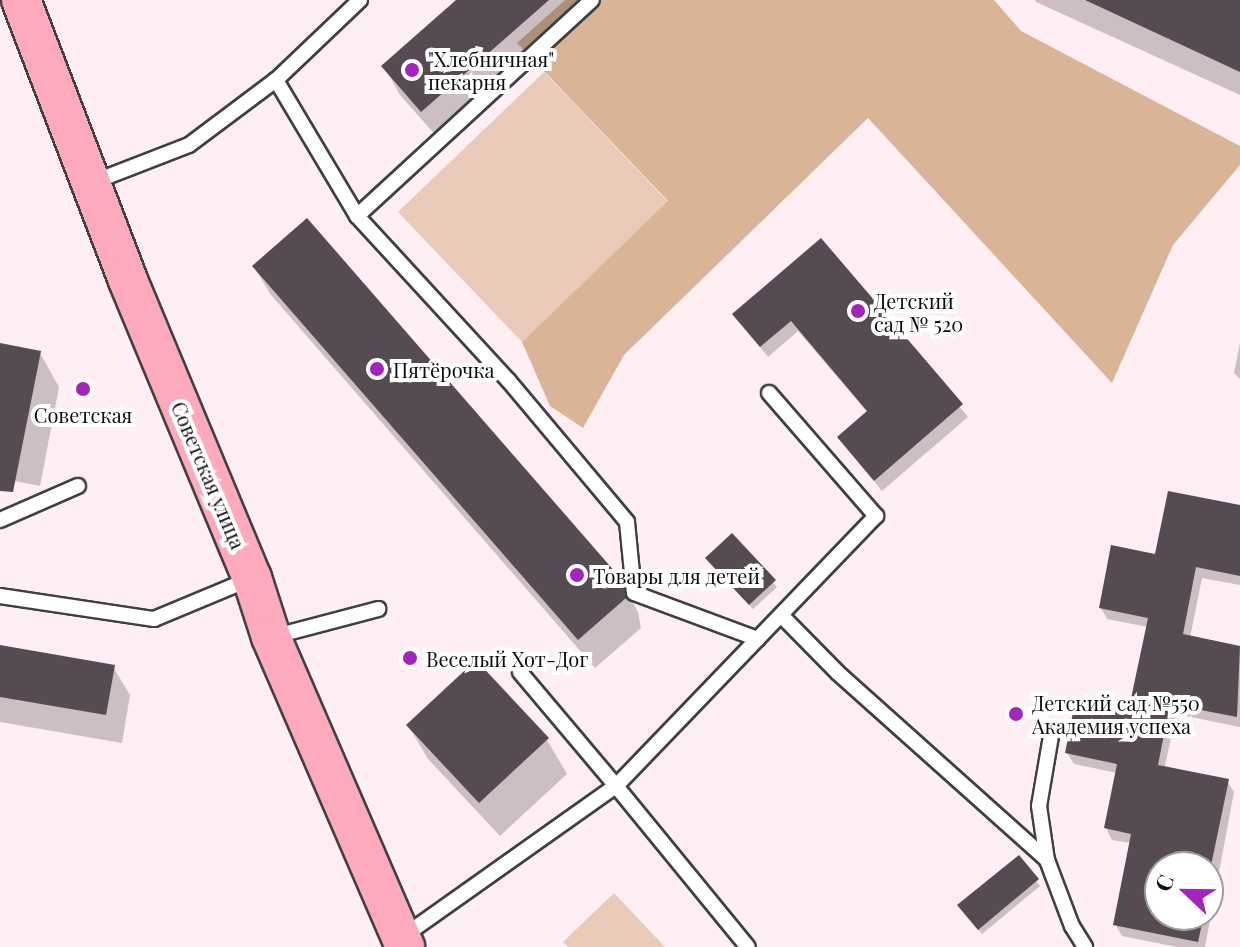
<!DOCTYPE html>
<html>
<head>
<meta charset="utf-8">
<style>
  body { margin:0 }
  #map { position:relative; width:1240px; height:947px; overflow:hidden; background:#ffeef3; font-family:"Playfair Display",serif }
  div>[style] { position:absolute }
  .green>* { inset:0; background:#e9cab8 }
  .forest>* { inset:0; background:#dab497 }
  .shadow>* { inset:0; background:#0003 }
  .building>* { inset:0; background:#564a53 }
  .roads { filter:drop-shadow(2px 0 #404040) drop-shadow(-2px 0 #404040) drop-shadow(0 2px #404040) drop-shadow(0 -2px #404040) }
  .lane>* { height:14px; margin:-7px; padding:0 7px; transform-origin:7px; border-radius:7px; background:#fff }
  .secondary>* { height:38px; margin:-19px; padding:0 19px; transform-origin:19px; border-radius:19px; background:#ffa9bd }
  .dots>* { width:22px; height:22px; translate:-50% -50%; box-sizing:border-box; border:4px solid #fff; border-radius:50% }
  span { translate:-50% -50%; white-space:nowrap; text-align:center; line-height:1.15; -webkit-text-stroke:8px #fff; paint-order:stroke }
  .poi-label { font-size:20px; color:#0d0d0d }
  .left { translate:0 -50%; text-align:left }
  .street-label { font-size:20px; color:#0d0d0d }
  .north { position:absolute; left:1144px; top:851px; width:80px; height:80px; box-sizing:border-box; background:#fff; border:2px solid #9e9e9e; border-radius:50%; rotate:292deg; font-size:22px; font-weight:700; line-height:32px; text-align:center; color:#0d0d0d }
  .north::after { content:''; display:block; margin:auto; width:28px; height:36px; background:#a425be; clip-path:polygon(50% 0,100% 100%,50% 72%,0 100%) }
</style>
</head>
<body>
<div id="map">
  <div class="green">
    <div style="clip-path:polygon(544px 72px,668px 202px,522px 342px,398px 212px)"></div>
    <div style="clip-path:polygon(614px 893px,665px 947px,568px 947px,563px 942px)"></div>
  </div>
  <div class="forest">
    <div style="clip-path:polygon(565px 0,994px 0,1021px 31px,1240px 146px,1240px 165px,1173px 245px,1112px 383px,868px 118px,624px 355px,583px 428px,550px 406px,522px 342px,668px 201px,517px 43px)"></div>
  </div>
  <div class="shadow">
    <div style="clip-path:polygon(459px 0,598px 0,439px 139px,400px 95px,384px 66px)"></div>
    <div style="clip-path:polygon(1035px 0,1240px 0,1240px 95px,1036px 2px)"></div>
    <div style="clip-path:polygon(821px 241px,968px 417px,882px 491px,840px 438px,868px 413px,798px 331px,768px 357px,734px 315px)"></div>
    <div style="clip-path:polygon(254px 267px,621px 582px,638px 612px,641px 628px,595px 668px,271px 295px)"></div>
    <div style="clip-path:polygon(1240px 343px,1240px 379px,1234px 373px)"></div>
    <div style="clip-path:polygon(0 345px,40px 353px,59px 387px,40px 486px,0 478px)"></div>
    <div style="clip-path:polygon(evenodd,1240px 507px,1240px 585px,1202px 578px,1190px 638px,1240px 648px,1240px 727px,1176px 714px,1165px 766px,1227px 781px,1234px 792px,1205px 947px,1177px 947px,1122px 936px,1115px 924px,1131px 843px,1112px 840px,1106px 828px,1117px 773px,1074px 764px,1067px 753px,1131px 710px,1148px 627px,1107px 619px,1101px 608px,1157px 556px,1240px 507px,1160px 867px,1208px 867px,1208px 915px,1160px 915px,1160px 867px)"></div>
    <div style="clip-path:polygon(732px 536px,777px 587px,753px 609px,711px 563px)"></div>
    <div style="clip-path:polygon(0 647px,113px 667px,130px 695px,122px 743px,0 722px)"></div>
    <div style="clip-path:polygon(408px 725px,547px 740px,567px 774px,500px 836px,428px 759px)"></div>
    <div style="clip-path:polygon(1019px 858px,1040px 886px,982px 934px,963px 911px)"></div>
  </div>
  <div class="building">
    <div style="clip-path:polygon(456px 0,549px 0,421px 112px,381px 66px)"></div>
    <div style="clip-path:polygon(1085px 0,1240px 0,1240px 72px)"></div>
    <div style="clip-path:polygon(307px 218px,623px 581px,626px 598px,578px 640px,252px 266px)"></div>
    <div style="clip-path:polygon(821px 238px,963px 404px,874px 481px,837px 437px,867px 411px,791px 321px,760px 347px,732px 314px)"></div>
    <div style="clip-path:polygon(0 343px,41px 351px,13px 492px,0 491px)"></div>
    <div style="clip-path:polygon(1168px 491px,1240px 505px,1240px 576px,1196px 567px,1183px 634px,1240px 646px,1237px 717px,1170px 704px,1158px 765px,1229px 779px,1208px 880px,1208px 867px,1160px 867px,1160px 915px,1204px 915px,1198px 942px,1113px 925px,1131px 834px,1104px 828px,1117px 764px,1065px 753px,1076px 697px,1129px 708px,1148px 618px,1099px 608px,1111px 545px,1155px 554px)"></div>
    <div style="clip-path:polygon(732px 533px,776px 580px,749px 605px,705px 558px)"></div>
    <div style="clip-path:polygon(0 645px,115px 665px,106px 715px,0 697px)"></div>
    <div style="clip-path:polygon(476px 660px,549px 738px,479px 803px,406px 725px)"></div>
    <div style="clip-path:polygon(1019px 855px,1039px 879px,978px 930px,957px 905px)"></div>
  </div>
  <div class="roads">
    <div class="lane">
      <div style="left:276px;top:80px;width:158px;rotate:59.2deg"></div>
      <div style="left:357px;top:216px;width:223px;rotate:47.4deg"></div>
      <div style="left:508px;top:380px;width:185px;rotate:50deg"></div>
      <div style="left:627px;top:522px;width:71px;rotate:84.4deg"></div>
      <div style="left:634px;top:593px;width:132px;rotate:20.4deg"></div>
      <div style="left:91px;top:183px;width:105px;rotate:-21.2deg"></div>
      <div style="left:189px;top:145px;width:109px;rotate:-36.8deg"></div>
      <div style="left:276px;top:80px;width:116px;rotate:-43.6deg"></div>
      <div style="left:357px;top:216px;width:319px;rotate:-42.6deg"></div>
      <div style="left:0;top:520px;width:85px;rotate:-23.6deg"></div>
      <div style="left:0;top:596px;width:156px;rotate:8.5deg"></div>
      <div style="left:154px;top:619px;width:104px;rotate:-22.6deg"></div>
      <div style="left:781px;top:615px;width:81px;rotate:45.5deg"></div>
      <div style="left:838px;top:673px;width:280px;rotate:41.8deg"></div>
      <div style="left:272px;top:637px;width:110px;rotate:-14.8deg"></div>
      <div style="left:520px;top:672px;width:149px;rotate:49.9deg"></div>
      <div style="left:616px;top:786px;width:375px;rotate:-46.1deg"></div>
      <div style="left:876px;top:516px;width:163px;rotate:-131deg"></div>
      <div style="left:1051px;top:736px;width:71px;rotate:99.7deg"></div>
      <div style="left:1039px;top:806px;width:55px;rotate:81.6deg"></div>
      <div style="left:1047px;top:860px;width:71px;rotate:69.3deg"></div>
      <div style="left:1072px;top:926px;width:25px;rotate:58deg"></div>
      <div style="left:401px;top:938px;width:263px;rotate:-35.3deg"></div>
      <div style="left:616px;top:786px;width:208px;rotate:50.7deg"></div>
    </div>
    <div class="secondary">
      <div style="left:21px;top:0;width:298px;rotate:69.1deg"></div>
      <div style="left:127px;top:278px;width:325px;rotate:67.4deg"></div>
      <div style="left:252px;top:578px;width:62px;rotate:72.1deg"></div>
      <div style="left:271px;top:637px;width:338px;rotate:66.6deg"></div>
    </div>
  </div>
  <div class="dots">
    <div style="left:412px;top:70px;background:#a425be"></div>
    <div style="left:858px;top:311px;background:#a425be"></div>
    <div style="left:377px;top:369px;background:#a425be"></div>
    <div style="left:83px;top:389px;background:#a425be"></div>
    <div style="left:577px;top:575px;background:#a425be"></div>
    <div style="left:410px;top:658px;background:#a425be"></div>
    <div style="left:1016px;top:714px;background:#a425be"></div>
  </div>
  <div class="poi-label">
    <span class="left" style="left:428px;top:70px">"Хлебничная"<br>пекарня</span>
    <span class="left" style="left:874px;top:312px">Детский<br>сад № 520</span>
    <span class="left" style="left:393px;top:369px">Пятёрочка</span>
    <span style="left:83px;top:414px">Советская</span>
    <span class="left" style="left:593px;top:575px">Товары для детей</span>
    <span class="left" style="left:426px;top:658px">Веселый Хот-Дог</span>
    <span class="left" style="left:1032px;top:714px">Детский сад №550<br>Академия успеха</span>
  </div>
  <div class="street-label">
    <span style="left:209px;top:475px;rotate:67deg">Советская улица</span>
  </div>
  <div class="north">С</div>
</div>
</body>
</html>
